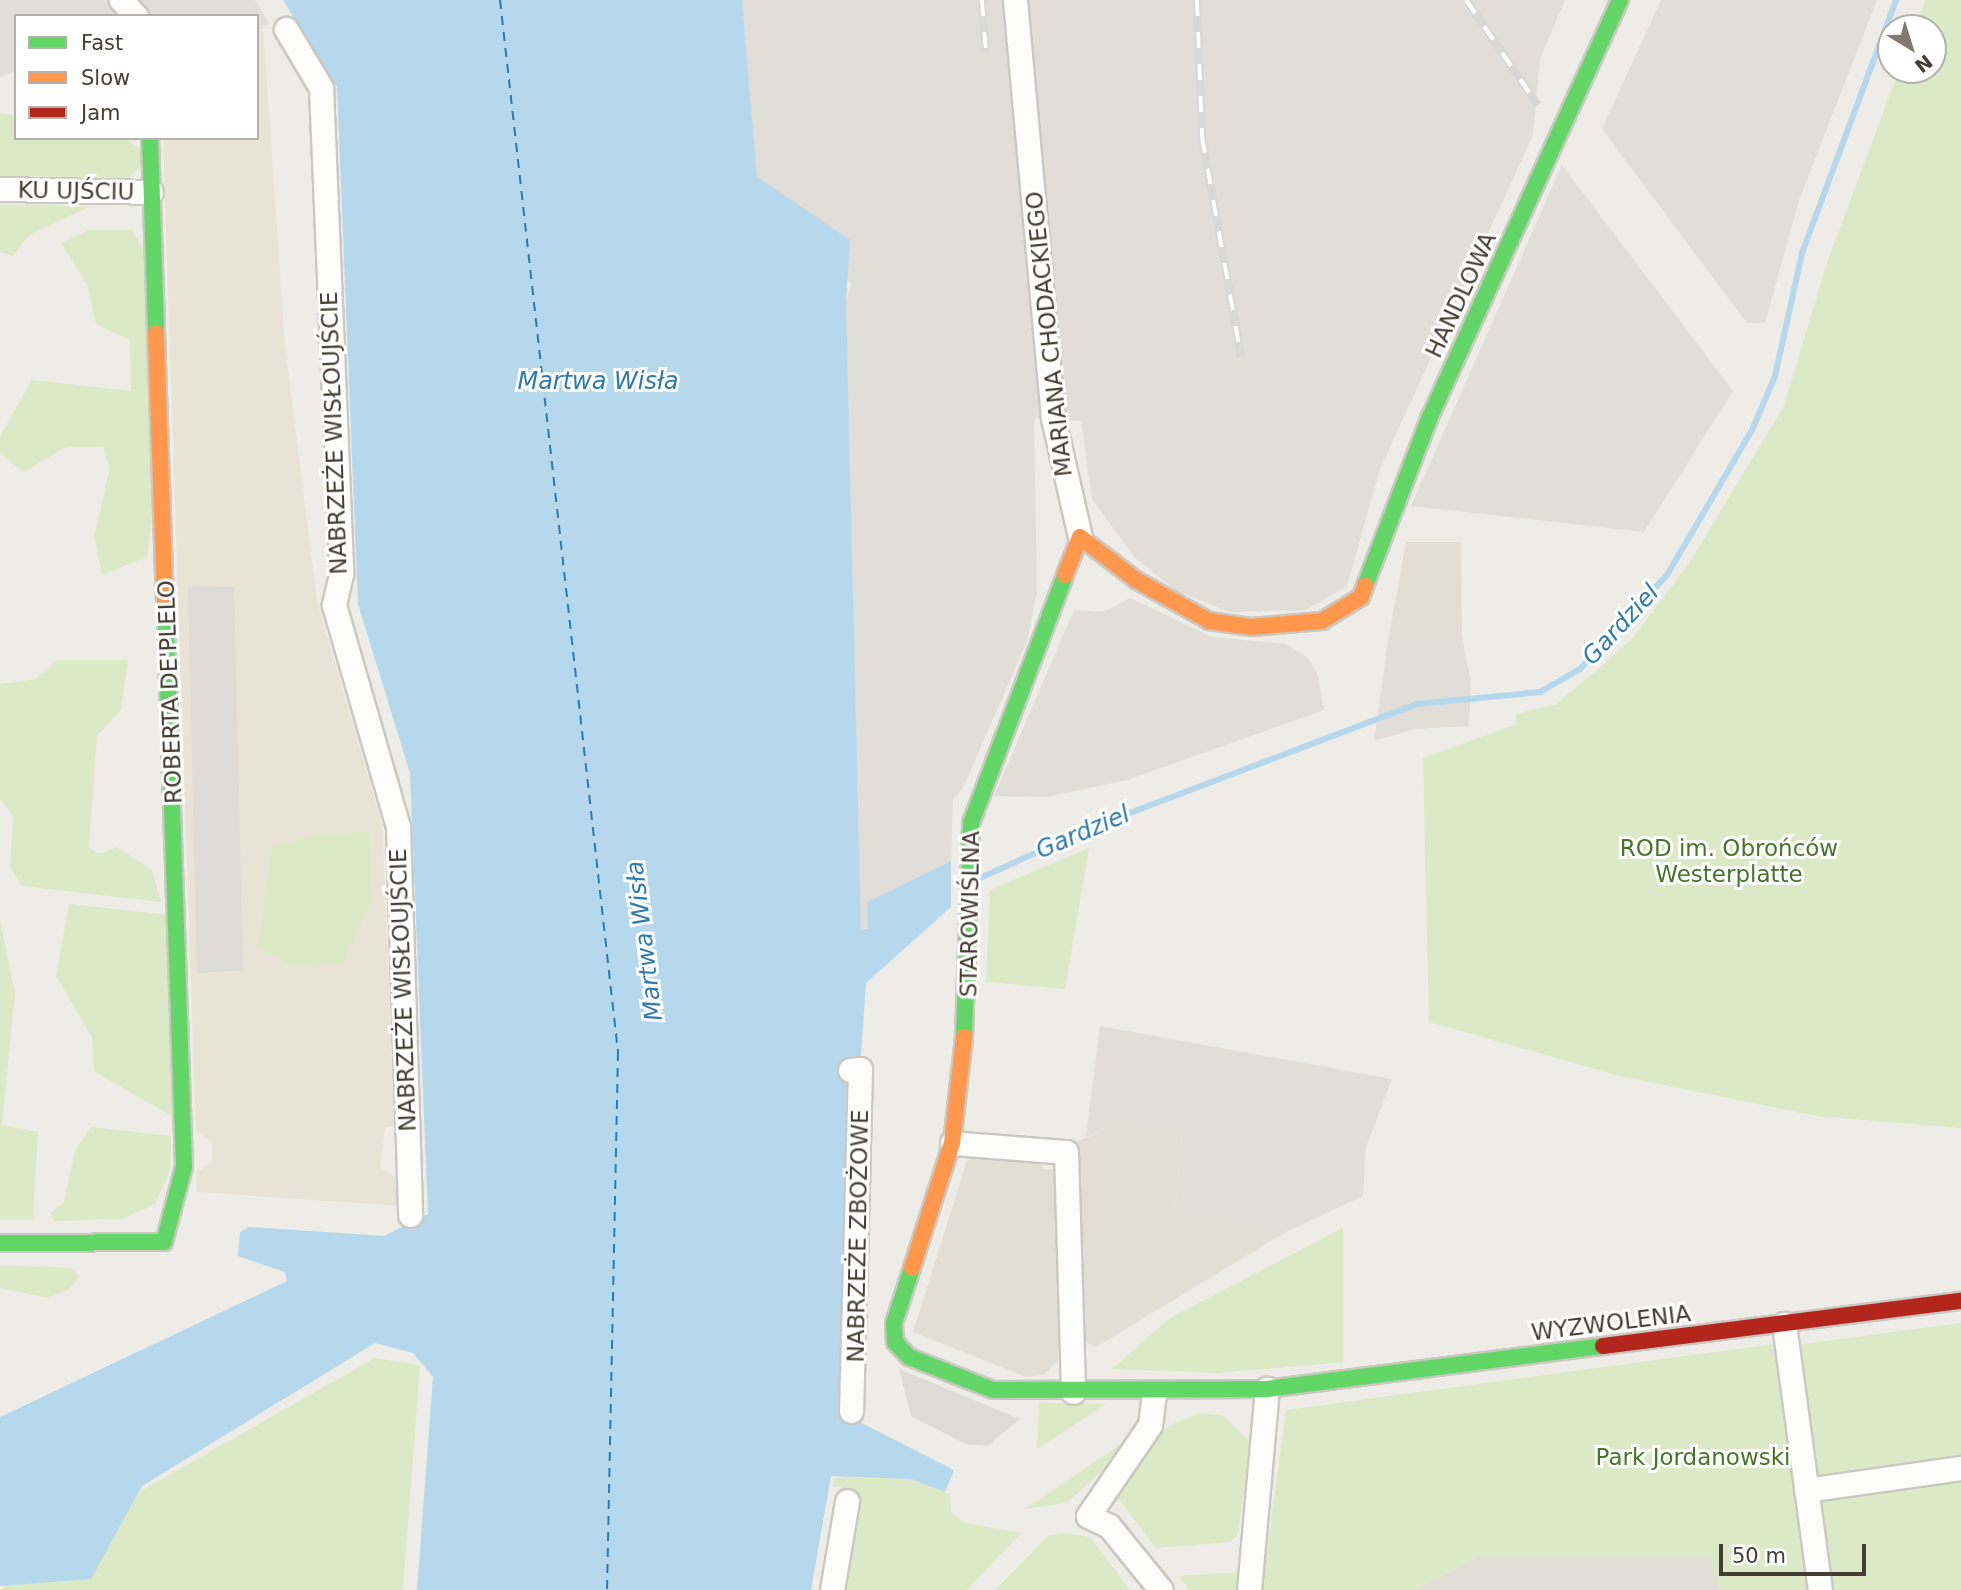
<!DOCTYPE html>
<html>
<head>
<meta charset="utf-8">
<style>
  body { margin:0 }
  #map { position:relative; width:1961px; height:1590px; overflow:hidden; background:#eeece6; font-family:"DejaVu Sans",sans-serif }
  div>[style] { position:absolute }
  .residential>* { inset:0; background:#e3ded3 }
  .industrial>* { inset:0; background:#e1ddd7 }
  .education>* { inset:0; background:#e9e3d5 }
  .green>* { inset:0; background:#dce9c6 }
  .parking>* { inset:0; background:#dddbd6 }
  .water>* { inset:0; background:#b5d8ed }
  .stream>* { height:6px; margin:-3px; padding:0 3px; transform-origin:3px; border-radius:3px; background:#b5d8ed }
  .ferry>* { height:2px; margin-top:-1px; transform-origin:0; background:repeating-linear-gradient(90deg,#2c7ab0 0 9px,transparent 0 16px) }
  .roads { filter:drop-shadow(2px 0 #cbc8c2) drop-shadow(-2px 0 #cbc8c2) drop-shadow(0 2px #cbc8c2) drop-shadow(0 -2px #cbc8c2) }
  .street>* { height:23px; margin:-11.5px; padding:0 11.5px; transform-origin:11.5px; border-radius:11.5px; background:#fcfcfb }
  .fast>* { height:16px; margin:-8px; padding:0 8px; transform-origin:8px; border-radius:8px; background:#63d668 }
  .slow>* { height:16px; margin:-8px; padding:0 8px; transform-origin:8px; border-radius:8px; background:#ff974d }
  .jam>* { height:16px; margin:-8px; padding:0 8px; transform-origin:8px; border-radius:8px; background:#b3261e }
  .rail>* { height:8px; margin-top:-4px; transform-origin:0; background:repeating-linear-gradient(90deg,#fff 0 16px,#d8d8d7 0 32px); box-sizing:border-box; border-block:2px solid #d8d8d7 }
  span { translate:-50% -50%; white-space:nowrap; text-align:center; line-height:1.15; -webkit-text-stroke:6px #fff; paint-order:stroke }
  .street-label { font-size:23px; color:#443d33 }
  .park-label { font-size:23px; color:#467527 }
  .water-label { font-size:24px; color:#2c7ab0; font-style:italic }
  .legend { position:absolute; left:14px; top:14px; width:245px; height:126px; box-sizing:border-box; background:#fff; border:2px solid #b4b1ad; margin:0; padding:9px 12px; list-style:none; font-size:21px; color:#443d33 }
  .legend li { display:flex; align-items:center; gap:14px; height:35px }
  .legend b { width:35px; border:2px solid #b4b1ad }
  .north { position:absolute; left:1877px; top:14px; width:70px; height:70px; box-sizing:border-box; background:#fff; border:2px solid #b4b1ad; border-radius:50%; rotate:142deg; font-size:19px; font-weight:700; line-height:28px; text-align:center; color:#443d33 }
  .north::after { content:''; display:block; margin:auto; width:24px; height:32px; background:#807a72; clip-path:polygon(50% 0,100% 100%,50% 72%,0 100%) }
  .scale { position:absolute; left:1719px; top:1544px; width:147px; height:32px; box-sizing:border-box; border:4px solid #443d33; border-top:0; padding-left:9px; font-size:21px; line-height:24px; white-space:nowrap; color:#443d33; -webkit-text-stroke:5px #fff; paint-order:stroke }
</style>
</head>
<body>
<div id="map">
  <div class="residential">
    <div style="clip-path:polygon(1406px 542px,1461px 542px,1462px 636px,1388px 641px)"></div>
    <div style="clip-path:polygon(1113px 1126px,1182px 1132px,1175px 1213px,1284px 1233px,1096px 1347px,1081px 1340px,1074px 1143px)"></div>
    <div style="clip-path:polygon(975px 1156px,1043px 1162px,1043px 1169px,1061px 1170px,1058px 1361px,1043px 1375px,1026px 1377px,913px 1332px,967px 1161px)"></div>
  </div>
  <div class="industrial">
    <div style="clip-path:polygon(0 0,255px 0,270px 24px,257px 26px,257px 16px,16px 16px,16px 71px,0 77px)"></div>
    <div style="clip-path:polygon(742px 0,1565px 0,1540px 59px,1533px 135px,1380px 469px,1347px 586px,1306px 610px,1230px 612px,1177px 591px,1135px 558px,1092px 499px,1081px 421px,1034px 419px,1037px 592px,1027px 641px,963px 788px,953px 799px,951px 861px,885px 893px,874px 903px,868px 930px,861px 930px,860px 902px,846px 301px,851px 284px,757px 177px)"></div>
    <div style="clip-path:polygon(1661px 0,1877px 0,1799px 200px,1765px 323px,1747px 323px,1602px 129px)"></div>
    <div style="clip-path:polygon(1562px 165px,1733px 391px,1644px 532px,1411px 506px)"></div>
    <div style="clip-path:polygon(1130px 598px,1212px 637px,1286px 644px,1308px 658px,1318px 676px,1324px 710px,1127px 780px,1046px 797px,994px 796px,1074px 610px,1103px 612px)"></div>
    <div style="clip-path:polygon(1462px 636px,1471px 683px,1469px 726px,1414px 729px,1374px 741px,1388px 641px)"></div>
    <div style="clip-path:polygon(1100px 1026px,1392px 1079px,1366px 1147px,1363px 1196px,1284px 1233px,1175px 1213px,1182px 1132px,1113px 1126px,1086px 1137px)"></div>
    <div style="clip-path:polygon(1475px 1558px,1711px 1558px,1720px 1590px,1415px 1590px)"></div>
  </div>
  <div class="education">
    <div style="clip-path:polygon(263px 25px,285px 346px,317px 601px,382px 824px,395px 1126px,385px 1127px,380px 1167px,398px 1179px,401px 1206px,197px 1192px,197px 1171px,212px 1163px,212px 1143px,196px 1130px,163px 138px,257px 138px,257px 26px)"></div>
  </div>
  <div class="green">
    <div style="clip-path:polygon(1925px 0,1961px 0,1961px 1128px,1816px 1116px,1620px 1076px,1429px 1022px,1423px 758px,1517px 724px,1516px 714px,1557px 704px,1631px 640px,1690px 562px,1784px 406px,1827px 263px,1899px 70px,1933px 70px,1933px 28px,1915px 28px)"></div>
    <div style="clip-path:polygon(0 113px,16px 116px,16px 138px,124px 138px,141px 150px,142px 164px,129px 178px,0 176px)"></div>
    <div style="clip-path:polygon(0 205px,45px 205px,89px 207px,29px 235px,13px 256px,0 252px)"></div>
    <div style="clip-path:polygon(89px 230px,132px 230px,148px 257px,152px 518px,147px 557px,102px 575px,94px 536px,110px 468px,103px 447px,66px 447px,24px 472px,0 453px,0 436px,32px 380px,131px 391px,130px 340px,96px 324px,87px 284px,61px 243px)"></div>
    <div style="clip-path:polygon(57px 660px,128px 660px,121px 710px,97px 736px,89px 847px,99px 854px,117px 847px,152px 870px,161px 902px,22px 886px,10px 867px,13px 816px,0 799px,0 684px,36px 679px)"></div>
    <div style="clip-path:polygon(369px 832px,372px 900px,344px 962px,295px 967px,258px 947px,272px 847px,318px 834px)"></div>
    <div style="clip-path:polygon(1089px 848px,1065px 989px,986px 982px,990px 890px)"></div>
    <div style="clip-path:polygon(69px 904px,168px 915px,175px 1118px,94px 1071px,92px 1037px,56px 976px)"></div>
    <div style="clip-path:polygon(0 921px,15px 993px,2px 1125px,38px 1132px,33px 1220px,0 1220px)"></div>
    <div style="clip-path:polygon(91px 1127px,171px 1136px,170px 1171px,155px 1204px,122px 1219px,54px 1221px,51px 1212px,64px 1203px,75px 1150px)"></div>
    <div style="clip-path:polygon(1343px 1228px,1343px 1362px,1218px 1373px,1112px 1369px,1170px 1318px)"></div>
    <div style="clip-path:polygon(0 1265px,71px 1268px,79px 1276px,70px 1289px,47px 1298px,0 1288px)"></div>
    <div style="clip-path:polygon(1961px 1323px,1961px 1590px,1828px 1590px,1796px 1345px)"></div>
    <div style="clip-path:polygon(1781px 1343px,1813px 1590px,1720px 1590px,1711px 1558px,1475px 1558px,1415px 1590px,1262px 1590px,1286px 1410px)"></div>
    <div style="clip-path:polygon(375px 1358px,420px 1365px,403px 1590px,0 1590px,14px 1580px,84px 1575px,139px 1492px)"></div>
    <div style="clip-path:polygon(1039px 1403px,1106px 1404px,1037px 1449px)"></div>
    <div style="clip-path:polygon(1201px 1413px,1224px 1416px,1251px 1443px,1238px 1534px,1231px 1542px,1156px 1548px,1114px 1493px,1136px 1454px,1172px 1424px)"></div>
    <div style="clip-path:polygon(1130px 1438px,1114px 1461px,1066px 1503px,1025px 1509px)"></div>
    <div style="clip-path:polygon(853px 1477px,911px 1479px,950px 1494px,951px 1512px,965px 1523px,1021px 1533px,967px 1590px,841px 1590px,841px 1487px,833px 1486px,834px 1478px)"></div>
    <div style="clip-path:polygon(1066px 1533px,1090px 1537px,1130px 1590px,995px 1590px,1049px 1535px)"></div>
    <div style="clip-path:polygon(1240px 1572px,1238px 1590px,1189px 1590px,1179px 1576px)"></div>
  </div>
  <div class="parking">
    <div style="clip-path:polygon(188px 586px,234px 587px,243px 970px,197px 973px)"></div>
    <div style="clip-path:polygon(899px 1369px,1020px 1419px,987px 1446px,966px 1444px,911px 1416px)"></div>
  </div>
  <div class="water">
    <div style="clip-path:polygon(283px 0,742px 0,757px 177px,850px 240px,846px 302px,861px 930px,868px 929px,867px 902px,951px 861px,951px 907px,866px 983px,861px 1056px,852px 1056px,850px 1070px,840px 1412px,954px 1470px,945px 1492px,911px 1479px,831px 1476px,811px 1590px,417px 1590px,433px 1377px,413px 1353px,375px 1343px,142px 1486px,91px 1579px,0 1586px,0 1417px,287px 1281px,285px 1272px,238px 1256px,240px 1232px,249px 1227px,384px 1236px,428px 1214px,410px 773px,358px 604px,337px 87px)"></div>
  </div>
  <div class="stream">
    <div style="left:980px;top:878px;width:124px;rotate:-24.3deg"></div>
    <div style="left:1093px;top:827px;width:346px;rotate:-20.8deg"></div>
    <div style="left:1416px;top:704px;width:125px;rotate:-5.5deg"></div>
    <div style="left:1540px;top:692px;width:46px;rotate:-29.9deg"></div>
    <div style="left:1580px;top:669px;width:128px;rotate:-47.2deg"></div>
    <div style="left:1667px;top:575px;width:168px;rotate:-59.6deg"></div>
    <div style="left:1752px;top:430px;width:59px;rotate:-66.9deg"></div>
    <div style="left:1775px;top:376px;width:126px;rotate:-77.6deg"></div>
    <div style="left:1802px;top:253px;width:270px;rotate:-69.6deg"></div>
  </div>
  <div class="ferry">
    <div style="left:500px;top:0;width:1059px;rotate:83.6deg"></div>
    <div style="left:618px;top:1052px;width:538px;rotate:91.17deg"></div>
  </div>
  <div class="roads">
    <div class="street">
      <div style="left:121px;top:0;width:22px;rotate:47deg"></div>
      <div style="left:1015px;top:0;width:420px;rotate:84.8deg"></div>
      <div style="left:1053px;top:418px;width:122px;rotate:77.2deg"></div>
      <div style="left:286px;top:29px;width:69px;rotate:59.3deg"></div>
      <div style="left:321px;top:88px;width:486px;rotate:87.6deg"></div>
      <div style="left:341px;top:574px;width:32px;rotate:103deg"></div>
      <div style="left:334px;top:605px;width:231px;rotate:73.9deg"></div>
      <div style="left:398px;top:827px;width:388px;rotate:88.2deg"></div>
      <div style="left:0;top:189px;width:151px;rotate:1.1deg"></div>
      <div style="left:850px;top:1070px;width:10px;rotate:-6deg"></div>
      <div style="left:860px;top:1069px;width:342px;rotate:91.5deg"></div>
      <div style="left:952px;top:1143px;width:114px;rotate:4.5deg"></div>
      <div style="left:1066px;top:1152px;width:240px;rotate:88.3deg"></div>
      <div style="left:1784px;top:1324px;width:268px;rotate:82.3deg"></div>
      <div style="left:1154px;top:1393px;width:32px;rotate:97deg"></div>
      <div style="left:1150px;top:1425px;width:110px;rotate:124.3deg"></div>
      <div style="left:1088px;top:1516px;width:23px;rotate:25deg"></div>
      <div style="left:1109px;top:1526px;width:82px;rotate:50.9deg"></div>
      <div style="left:1806px;top:1490px;width:157px;rotate:-8.1deg"></div>
      <div style="left:832px;top:1590px;width:90px;rotate:-80.4deg"></div>
      <div style="left:1249px;top:1590px;width:202px;rotate:-84.9deg"></div>
    </div>
    <div class="fast">
      <div style="left:150px;top:138px;width:195px;rotate:88.2deg"></div>
      <div style="left:1365px;top:586px;width:179px;rotate:-69deg"></div>
      <div style="left:1429px;top:419px;width:460px;rotate:-65.5deg"></div>
      <div style="left:964px;top:1037px;width:214px;rotate:-88.1deg"></div>
      <div style="left:971px;top:823px;width:265px;rotate:-69.2deg"></div>
      <div style="left:0;top:1243px;width:164px;rotate:-0.3deg"></div>
      <div style="left:164px;top:1242px;width:78px;rotate:-75.1deg"></div>
      <div style="left:184px;top:1167px;width:569px;rotate:-91.91deg"></div>
      <div style="left:912px;top:1268px;width:58px;rotate:108.1deg"></div>
      <div style="left:894px;top:1323px;width:19px;rotate:87deg"></div>
      <div style="left:895px;top:1342px;width:21px;rotate:47deg"></div>
      <div style="left:909px;top:1357px;width:90px;rotate:21.4deg"></div>
      <div style="left:993px;top:1390px;width:274px;rotate:-0.2deg"></div>
      <div style="left:1267px;top:1389px;width:339px;rotate:-7.3deg"></div>
    </div>
    <div class="slow">
      <div style="left:156px;top:333px;width:265px;rotate:88.1deg"></div>
      <div style="left:1065px;top:575px;width:41px;rotate:-68.5deg"></div>
      <div style="left:1080px;top:537px;width:71px;rotate:37.5deg"></div>
      <div style="left:1136px;top:580px;width:84px;rotate:29.3deg"></div>
      <div style="left:1209px;top:621px;width:42px;rotate:8.1deg"></div>
      <div style="left:1251px;top:627px;width:71px;rotate:-4.8deg"></div>
      <div style="left:1322px;top:621px;width:46px;rotate:-31.6deg"></div>
      <div style="left:1361px;top:597px;width:12px;rotate:-70deg"></div>
      <div style="left:912px;top:1268px;width:131px;rotate:-72.3deg"></div>
      <div style="left:952px;top:1143px;width:107px;rotate:-83.5deg"></div>
    </div>
    <div class="jam">
      <div style="left:1603px;top:1346px;width:361px;rotate:-7.2deg"></div>
    </div>
  </div>
  <div class="rail">
    <div style="left:982px;top:0;width:53px;rotate:85.7deg"></div>
    <div style="left:1197px;top:0;width:137px;rotate:87.9deg"></div>
    <div style="left:1202px;top:137px;width:223px;rotate:79.9deg"></div>
    <div style="left:1466px;top:0;width:127px;rotate:55.6deg"></div>
  </div>
  <div class="street-label">
    <span style="left:76px;top:191px;rotate:1deg">KU UJŚCIU</span>
    <span style="left:1461px;top:295px;rotate:-65deg">HANDLOWA</span>
    <span style="left:1049px;top:334px;rotate:-96deg">MARIANA CHODACKIEGO</span>
    <span style="left:334px;top:433px;rotate:-92deg">NABRZEŻE WISŁOUJŚCIE</span>
    <span style="left:170px;top:692px;rotate:-92deg">ROBERTA DE'PLELO</span>
    <span style="left:970px;top:914px;rotate:-89deg">STAROWIŚLNA</span>
    <span style="left:403px;top:990px;rotate:-92deg">NABRZEŻE WISŁOUJŚCIE</span>
    <span style="left:858px;top:1236px;rotate:-89deg">NABRZEŻE ZBOŻOWE</span>
    <span style="left:1611px;top:1323px;rotate:-7deg">WYZWOLENIA</span>
  </div>
  <div class="park-label">
    <span style="left:1729px;top:861px">ROD im. Obrońców<br>Westerplatte</span>
    <span style="left:1693px;top:1457px">Park Jordanowski</span>
  </div>
  <div class="water-label">
    <span style="left:598px;top:382px">Martwa Wisła</span>
    <span style="left:1621px;top:625px;rotate:-47deg">Gardziel</span>
    <span style="left:1083px;top:833px;rotate:-23deg">Gardziel</span>
    <span style="left:645px;top:941px;rotate:-97deg">Martwa Wisła</span>
  </div>
  <ul class="legend">
  <li><b style="height:9px;background:#63d668"></b>Fast</li>
  <li><b style="height:9px;background:#ff974d"></b>Slow</li>
  <li><b style="height:9px;background:#b3261e"></b>Jam</li>
  </ul>
  <div class="north">N</div>
  <div class="scale">50 m</div>
</div>
</body>
</html>
